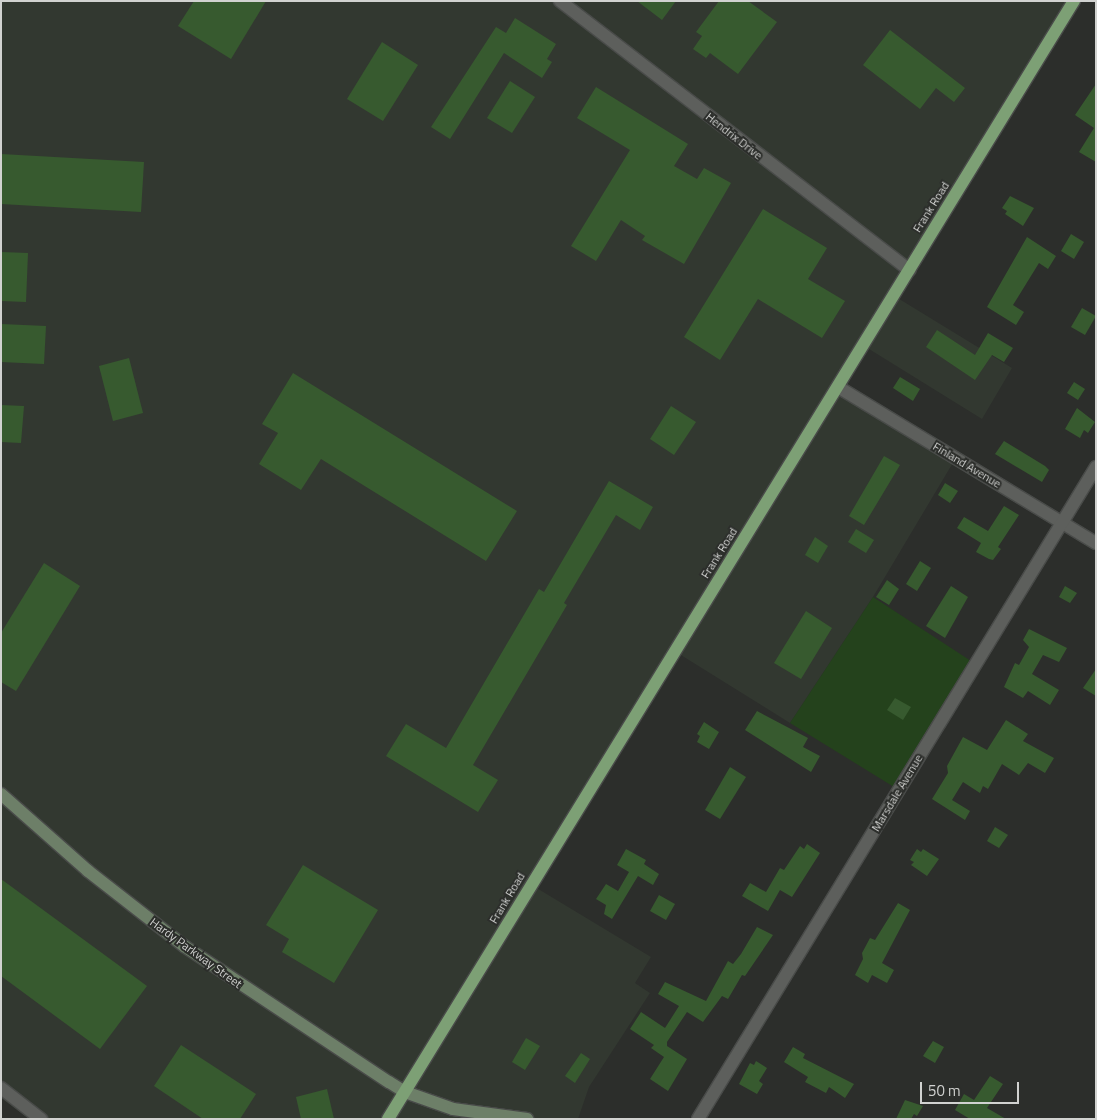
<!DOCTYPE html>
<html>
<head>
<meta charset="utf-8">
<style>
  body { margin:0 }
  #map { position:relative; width:1097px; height:1120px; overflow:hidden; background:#2c2e2b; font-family:"Titillium Web",sans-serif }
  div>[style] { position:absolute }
  .built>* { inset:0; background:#323830 }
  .green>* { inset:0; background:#24421c }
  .building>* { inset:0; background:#375a2f }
  .roads { filter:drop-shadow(1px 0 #494b49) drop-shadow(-1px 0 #494b49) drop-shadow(0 1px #494b49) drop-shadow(0 -1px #494b49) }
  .minor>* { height:12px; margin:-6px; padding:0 6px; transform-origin:6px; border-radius:6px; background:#5d5f5c }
  .secondary>* { height:12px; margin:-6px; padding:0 6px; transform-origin:6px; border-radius:6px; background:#6d7f68 }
  .primary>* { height:12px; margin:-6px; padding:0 6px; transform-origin:6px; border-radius:6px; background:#7da075 }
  span { translate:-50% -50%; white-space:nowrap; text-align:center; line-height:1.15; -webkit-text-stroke:4px #2c2e2b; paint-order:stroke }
  .street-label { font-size:12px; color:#d1d2d0 }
  .frame { position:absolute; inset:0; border:2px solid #d1d2d0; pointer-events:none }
  .scale { position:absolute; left:920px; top:1082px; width:99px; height:22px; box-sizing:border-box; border:2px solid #d1d2d0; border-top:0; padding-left:6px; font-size:15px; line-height:18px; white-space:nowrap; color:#d1d2d0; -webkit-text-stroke:4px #2c2e2b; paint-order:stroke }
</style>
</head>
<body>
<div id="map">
  <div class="built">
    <div style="clip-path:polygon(1px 1px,1076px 1px,896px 297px,1012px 368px,982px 419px,869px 349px,845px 387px,957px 456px,873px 597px,790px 723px,676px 652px,535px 887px,651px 957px,635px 983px,650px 993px,589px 1087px,578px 1119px,29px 1119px,1px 1098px)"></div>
  </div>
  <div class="green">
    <div style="clip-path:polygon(873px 597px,971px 661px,894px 787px,790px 723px)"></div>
  </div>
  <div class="building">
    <div style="clip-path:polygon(194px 1px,266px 1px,231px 59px,178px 26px)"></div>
    <div style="clip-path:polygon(637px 1px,676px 1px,662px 20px)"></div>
    <div style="clip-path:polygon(719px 1px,748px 1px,777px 22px,738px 74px,710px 53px,706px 58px,693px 49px,702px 36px,696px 32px)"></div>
    <div style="clip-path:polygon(515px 18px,556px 44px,547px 59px,552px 62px,542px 78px,504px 53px,450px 139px,431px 127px,496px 27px,506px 33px)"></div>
    <div style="clip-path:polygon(890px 30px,965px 88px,954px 102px,936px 88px,920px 109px,863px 65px)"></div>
    <div style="clip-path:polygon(382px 42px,418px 65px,383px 121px,347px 99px)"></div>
    <div style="clip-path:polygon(510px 81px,535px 97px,512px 133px,487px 118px)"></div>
    <div style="clip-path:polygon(1096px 84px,1096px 162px,1079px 152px,1094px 128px,1075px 115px)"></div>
    <div style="clip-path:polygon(596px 87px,688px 144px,674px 166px,697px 179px,704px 168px,731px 183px,684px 264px,642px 240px,645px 236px,621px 220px,596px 261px,571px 246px,630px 150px,577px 118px)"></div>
    <div style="clip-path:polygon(1px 154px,144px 162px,141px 212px,1px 204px)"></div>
    <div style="clip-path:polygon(1010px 196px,1034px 208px,1023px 226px,1005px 214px,1007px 211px,1002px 208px)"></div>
    <div style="clip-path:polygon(763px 209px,827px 248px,808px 279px,845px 301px,822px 338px,758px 299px,720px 360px,684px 337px)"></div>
    <div style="clip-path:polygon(1071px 234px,1084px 242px,1074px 259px,1061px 251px)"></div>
    <div style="clip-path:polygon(1027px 237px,1056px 256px,1048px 269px,1039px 263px,1013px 305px,1024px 312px,1016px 325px,987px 307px)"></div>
    <div style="clip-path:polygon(1px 252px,28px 253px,26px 302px,1px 301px)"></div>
    <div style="clip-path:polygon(1082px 308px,1096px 316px,1085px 335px,1071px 327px)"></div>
    <div style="clip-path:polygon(1px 324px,46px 326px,44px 364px,1px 362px)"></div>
    <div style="clip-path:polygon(937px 330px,975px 355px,988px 333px,1013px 348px,1004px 362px,992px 355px,975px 380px,926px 347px)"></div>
    <div style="clip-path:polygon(129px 358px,143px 413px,113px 421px,99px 366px)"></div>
    <div style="clip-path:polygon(293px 373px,517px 511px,486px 561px,321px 459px,301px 490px,259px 464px,278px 433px,262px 424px)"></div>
    <div style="clip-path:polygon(900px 377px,920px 389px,913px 401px,893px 388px)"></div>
    <div style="clip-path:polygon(1074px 382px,1085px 389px,1078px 400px,1067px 393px)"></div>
    <div style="clip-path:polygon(1px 405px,24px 406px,21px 443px,1px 442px)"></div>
    <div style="clip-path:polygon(671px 406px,696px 422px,674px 455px,650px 439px)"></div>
    <div style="clip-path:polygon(1077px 408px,1095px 422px,1088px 433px,1084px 430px,1080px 438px,1065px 429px)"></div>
    <div style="clip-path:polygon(1004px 441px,1045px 466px,1049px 470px,1042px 482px,995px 454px)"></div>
    <div style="clip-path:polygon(884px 456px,900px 465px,864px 525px,849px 516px)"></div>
    <div style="clip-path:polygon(609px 481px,653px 507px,640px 530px,616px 515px,564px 603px,567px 605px,473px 765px,498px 780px,478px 812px,386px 756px,406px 724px,446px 748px,539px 589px,544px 592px)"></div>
    <div style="clip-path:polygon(945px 483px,958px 491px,950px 503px,938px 495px)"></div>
    <div style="clip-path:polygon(1004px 506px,1019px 515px,998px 547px,1001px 549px,993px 560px,989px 559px,976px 552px,981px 543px,957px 528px,964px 517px,988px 531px)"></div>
    <div style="clip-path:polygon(856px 529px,874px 540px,866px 553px,848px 542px)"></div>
    <div style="clip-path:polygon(815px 537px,828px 546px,818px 563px,805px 555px)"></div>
    <div style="clip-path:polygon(920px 561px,931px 568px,917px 591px,906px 584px)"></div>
    <div style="clip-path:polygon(44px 563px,80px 586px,16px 691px,1px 682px,1px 633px)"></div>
    <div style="clip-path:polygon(887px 580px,899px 589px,889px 605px,876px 597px)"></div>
    <div style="clip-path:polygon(951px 586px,968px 597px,945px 638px,926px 626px)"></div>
    <div style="clip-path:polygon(1065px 586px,1077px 593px,1070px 603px,1059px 597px)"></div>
    <div style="clip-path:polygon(806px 611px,832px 628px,801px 679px,774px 663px)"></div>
    <div style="clip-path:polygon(1029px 629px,1067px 648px,1059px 662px,1043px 655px,1032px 674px,1059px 690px,1050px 705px,1028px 691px,1023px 698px,1004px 687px,1015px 663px,1019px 665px,1029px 647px,1023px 640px)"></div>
    <div style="clip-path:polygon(1096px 669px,1096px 696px,1083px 688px)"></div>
    <div style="clip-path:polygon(895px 698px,911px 707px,903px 720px,887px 710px)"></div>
    <div style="clip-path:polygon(757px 711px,808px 738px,803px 747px,820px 756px,811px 772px,745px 730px)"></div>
    <div style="clip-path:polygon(1006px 720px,1028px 734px,1023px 741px,1054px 758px,1045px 773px,1028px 763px,1019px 775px,1002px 764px,988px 789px,983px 786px,980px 793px,963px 782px,952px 800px,970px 811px,965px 820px,932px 799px,948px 773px,947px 766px,963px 737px,987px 750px)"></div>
    <div style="clip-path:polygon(704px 722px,719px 732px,709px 749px,697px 742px,700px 736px,697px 734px)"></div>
    <div style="clip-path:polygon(730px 767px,746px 777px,720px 819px,705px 810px)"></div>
    <div style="clip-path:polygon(995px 827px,1008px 835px,999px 848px,987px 841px)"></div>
    <div style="clip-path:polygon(807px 844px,820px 853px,792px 897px,780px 890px,768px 911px,742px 896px,750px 883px,766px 892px,780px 868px,784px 870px,800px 846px,804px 849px)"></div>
    <div style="clip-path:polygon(626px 849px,646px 860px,644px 864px,659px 874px,653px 885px,638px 876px,612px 919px,604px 914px,606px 905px,596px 899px,606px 884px,618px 891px,629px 872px,617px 865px)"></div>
    <div style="clip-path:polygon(917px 849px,921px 852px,923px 849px,939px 859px,927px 876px,911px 865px,914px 862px,910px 860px)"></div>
    <div style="clip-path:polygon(303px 865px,378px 910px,334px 983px,282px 952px,289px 939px,266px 925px)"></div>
    <div style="clip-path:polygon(1px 879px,147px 986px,100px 1049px,1px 976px)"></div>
    <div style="clip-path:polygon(659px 895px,675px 904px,666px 920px,650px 911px)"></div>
    <div style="clip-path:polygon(898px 903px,910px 910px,882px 963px,894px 970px,887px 983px,872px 975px,868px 983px,855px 975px,863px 959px,862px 953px,870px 938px,875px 940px)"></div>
    <div style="clip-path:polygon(757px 927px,773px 935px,745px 976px,742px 975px,728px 999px,722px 996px,703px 1022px,687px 1012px,667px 1042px,667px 1046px,687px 1059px,668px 1091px,650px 1079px,664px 1057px,651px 1048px,654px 1045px,630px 1029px,641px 1012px,665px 1028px,679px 1006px,658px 994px,665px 982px,706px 1001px,728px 961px,733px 964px,741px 954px)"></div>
    <div style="clip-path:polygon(526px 1038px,540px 1046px,525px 1070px,512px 1062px)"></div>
    <div style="clip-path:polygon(933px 1041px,944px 1047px,935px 1063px,923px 1056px)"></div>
    <div style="clip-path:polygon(181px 1045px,256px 1094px,240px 1119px,203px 1119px,154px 1086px)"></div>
    <div style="clip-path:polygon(793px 1047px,805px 1054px,803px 1058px,854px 1084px,845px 1098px,829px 1087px,826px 1093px,805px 1082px,808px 1077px,784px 1062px)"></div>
    <div style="clip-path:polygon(581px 1053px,590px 1059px,575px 1083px,565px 1076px)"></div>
    <div style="clip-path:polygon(756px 1061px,767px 1068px,759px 1081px,763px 1084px,757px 1094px,739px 1084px,750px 1063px,754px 1065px)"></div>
    <div style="clip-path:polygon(990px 1076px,1003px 1084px,987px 1108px,1006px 1119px,970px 1119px,955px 1110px,964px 1094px,974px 1100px)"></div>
    <div style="clip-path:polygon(327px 1089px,334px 1119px,301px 1119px,296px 1097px)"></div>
    <div style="clip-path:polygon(905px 1100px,923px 1106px,917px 1116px,914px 1114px,911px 1119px,896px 1119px)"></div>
  </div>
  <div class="roads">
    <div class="minor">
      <div style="left:560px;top:1px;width:441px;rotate:37.6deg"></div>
      <div style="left:838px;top:387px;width:301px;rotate:31.2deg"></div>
      <div style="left:1px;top:1088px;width:51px;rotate:37.8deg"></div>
      <div style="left:698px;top:1119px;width:764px;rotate:-58.6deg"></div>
    </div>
    <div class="secondary">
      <div style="left:1px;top:794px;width:116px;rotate:41.5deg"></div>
      <div style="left:88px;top:871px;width:122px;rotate:38deg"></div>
      <div style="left:184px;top:946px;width:246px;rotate:33.6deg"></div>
      <div style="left:389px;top:1082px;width:19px;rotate:32deg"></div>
      <div style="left:405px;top:1092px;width:51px;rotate:19.5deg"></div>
      <div style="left:453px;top:1109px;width:75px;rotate:7.7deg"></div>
    </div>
    <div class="primary">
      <div style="left:388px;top:1119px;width:1312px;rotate:-58.47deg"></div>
    </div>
  </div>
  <div class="street-label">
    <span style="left:734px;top:136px;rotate:38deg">Hendrix Drive</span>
    <span style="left:931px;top:207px;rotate:-58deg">Frank Road</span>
    <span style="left:967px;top:465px;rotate:31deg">Finland Avenue</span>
    <span style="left:719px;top:553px;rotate:-58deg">Frank Road</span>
    <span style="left:897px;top:793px;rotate:-59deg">Marsdale Avenue</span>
    <span style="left:507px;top:898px;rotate:-59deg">Frank Road</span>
    <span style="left:196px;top:953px;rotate:36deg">Hardy Parkway Street</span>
  </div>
  <div class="frame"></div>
  <div class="scale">50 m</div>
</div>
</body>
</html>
